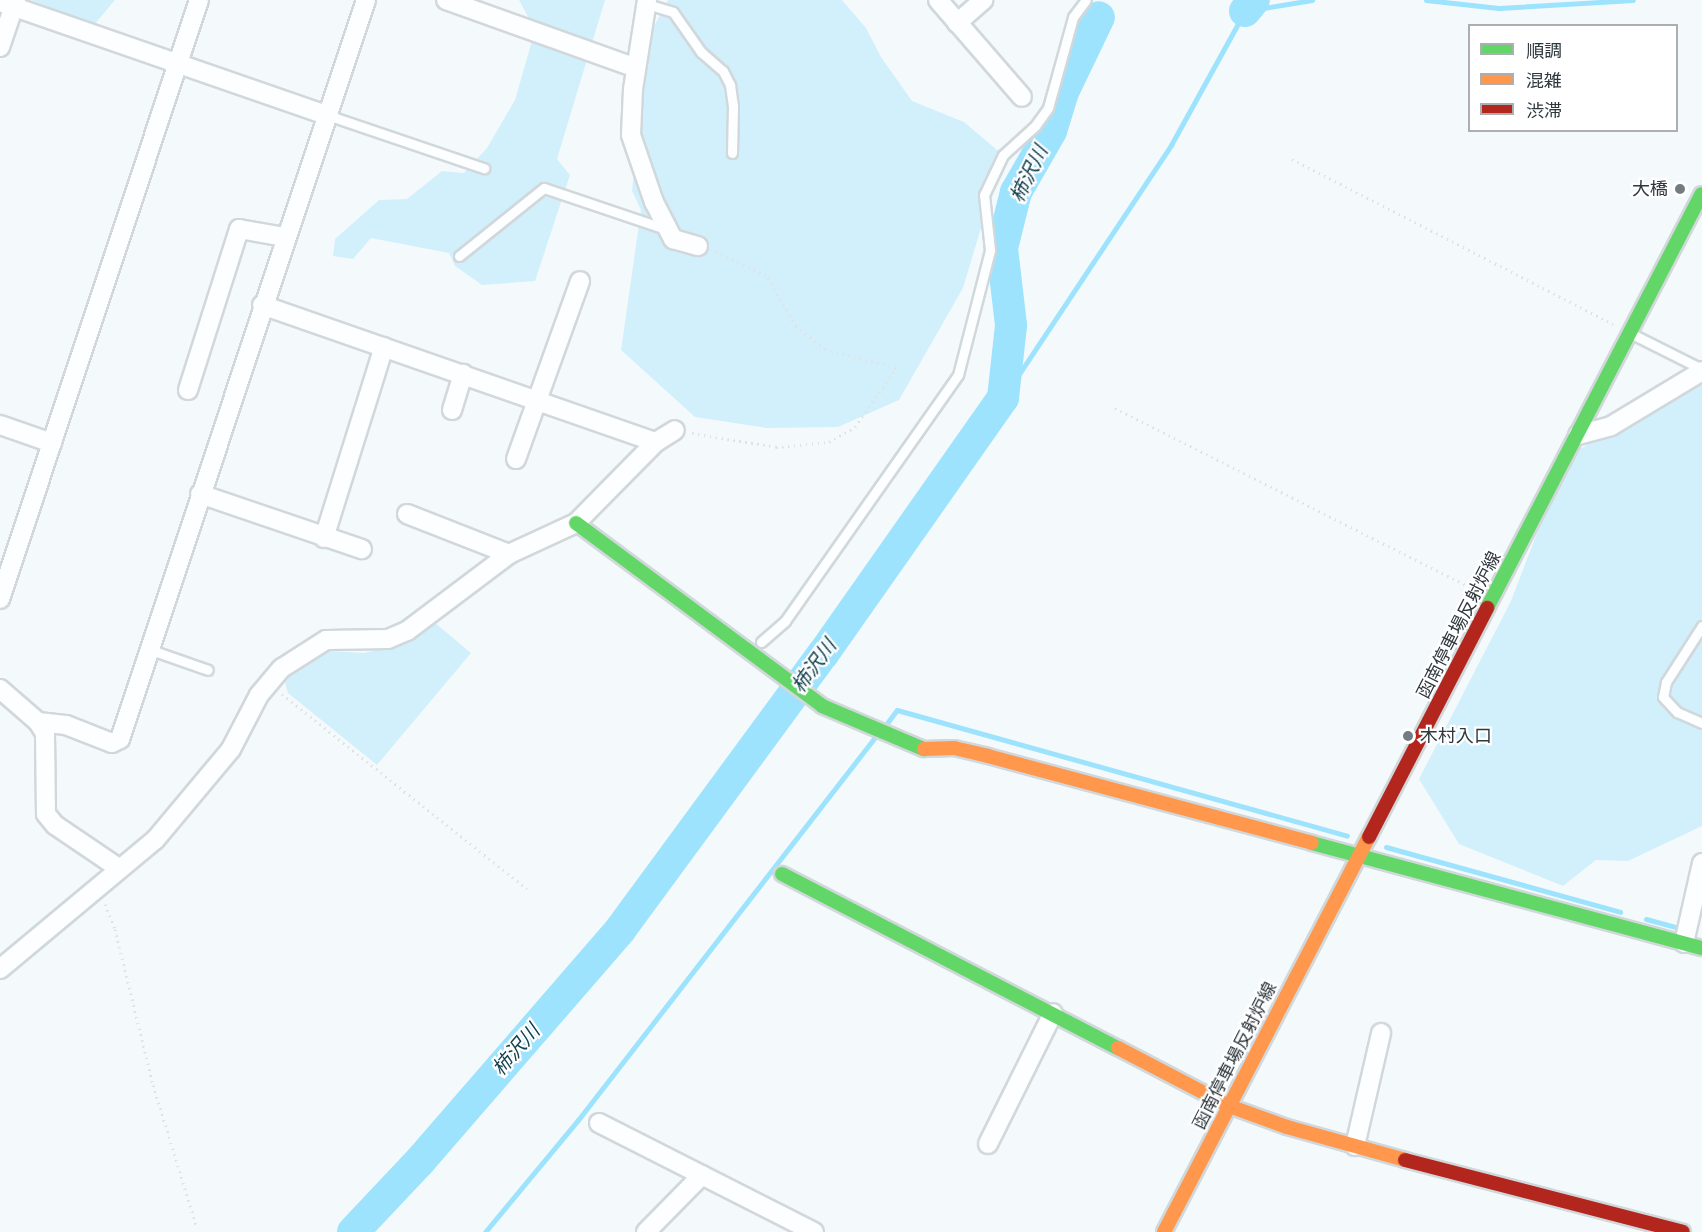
<!DOCTYPE html>
<html>
<head>
<meta charset="utf-8">
<style>
  body { margin:0 }
  #map { position:relative; width:1702px; height:1232px; overflow:hidden; background:#f4fafc; font-family:Signika,"Noto Sans JP",sans-serif }
  div>[style] { position:absolute }
  .green>* { inset:0; background:#d2f0fb }
  .stream>* { height:5px; margin:-2.5px; padding:0 2.5px; transform-origin:2.5px; border-radius:2.5px; background:#9de3fd }
  .river>* { height:32px; margin:-16px; padding:0 16px; transform-origin:16px; border-radius:16px; background:#9de3fd }
  .path>* { height:3px; margin-top:-1.5px; transform-origin:0; background:repeating-linear-gradient(90deg,#e0e2e3 0 1.5px,transparent 0 6px) }
  .roads { filter:drop-shadow(2px 0 #d1d8db) drop-shadow(-2px 0 #d1d8db) drop-shadow(0 2px #d1d8db) drop-shadow(0 -2px #d1d8db) }
  .lane>* { height:9px; margin:-4.5px; padding:0 4.5px; transform-origin:4.5px; border-radius:4.5px; background:#fdfeff }
  .street>* { height:18px; margin:-9px; padding:0 9px; transform-origin:9px; border-radius:9px; background:#fdfeff }
  .fast>* { height:14px; margin:-7px; padding:0 7px; transform-origin:7px; border-radius:7px; background:#63d668 }
  .slow>* { height:14px; margin:-7px; padding:0 7px; transform-origin:7px; border-radius:7px; background:#ff974d }
  .jam>* { height:14px; margin:-7px; padding:0 7px; transform-origin:7px; border-radius:7px; background:#b3261e }
  .dots>* { width:16px; height:16px; translate:-50% -50%; box-sizing:border-box; border:3px solid #fff; border-radius:50% }
  span { translate:-50% -50%; white-space:nowrap; text-align:center; line-height:1.15; -webkit-text-stroke:4.5px #fff; paint-order:stroke }
  .poi-label { font-size:18px; color:#2e383d }
  .right { translate:-100% -50%; text-align:right }
  .left { translate:0 -50%; text-align:left }
  .street-label { font-size:18px; color:#2e383d }
  .water-label { font-size:20px; color:#13404e; font-style:italic }
  .legend { position:absolute; left:1468px; top:24px; width:210px; height:108px; box-sizing:border-box; background:#fff; border:2px solid #abafb1; margin:0; padding:8px 10px; list-style:none; font-size:18px; color:#2e383d }
  .legend li { display:flex; align-items:center; gap:12px; height:30px }
  .legend b { width:30px; border:2px solid #abafb1 }
</style>
</head>
<body>
<div id="map">
  <div class="green">
    <div style="clip-path:polygon(31px 0,115px 0,94px 25px)"></div>
    <div style="clip-path:polygon(519px 0,605px 0,557px 159px,570px 175px,535px 281px,482px 285px,455px 266px,449px 253px,371px 238px,353px 259px,333px 256px,335px 239px,379px 200px,407px 199px,442px 171px,464px 173px,487px 148px,515px 100px,535px 30px)"></div>
    <div style="clip-path:polygon(668px 0,842px 0,866px 28px,881px 57px,912px 101px,964px 122px,1003px 155px,963px 288px,899px 400px,838px 427px,767px 428px,695px 417px,621px 350px,641px 210px,632px 191px,648px 38px)"></div>
    <div style="clip-path:polygon(1702px 378px,1702px 826px,1628px 861px,1596px 860px,1563px 886px,1459px 844px,1419px 779px,1511px 601px,1566px 457px)"></div>
    <div style="clip-path:polygon(434px 622px,471px 653px,377px 765px,288px 693px,285px 683px,290px 676px,316px 657px,331px 651px,364px 653px,408px 643px)"></div>
  </div>
  <div class="stream">
    <div style="left:1426px;top:0;width:73px;rotate:6.3deg"></div>
    <div style="left:1499px;top:8px;width:134px;rotate:-3.4deg"></div>
    <div style="left:1003px;top:398px;width:304px;rotate:-56.4deg"></div>
    <div style="left:1171px;top:145px;width:153px;rotate:-61.1deg"></div>
    <div style="left:1245px;top:11px;width:68px;rotate:-9.3deg"></div>
    <div style="left:884px;top:727px;width:21px;rotate:-53deg"></div>
    <div style="left:897px;top:710px;width:467px;rotate:15.6deg"></div>
    <div style="left:1386px;top:847px;width:243px;rotate:15.5deg"></div>
    <div style="left:1646px;top:919px;width:34px;rotate:15deg"></div>
    <div style="left:358px;top:1227px;width:7px;rotate:45deg"></div>
    <div style="left:485px;top:1232px;width:146px;rotate:-50.3deg"></div>
    <div style="left:578px;top:1120px;width:486px;rotate:-52.2deg"></div>
  </div>
  <div class="river">
    <div style="left:1245px;top:11px;width:14px;rotate:-51deg"></div>
    <div style="left:353px;top:1232px;width:98px;rotate:-46.7deg"></div>
    <div style="left:420px;top:1161px;width:306px;rotate:-49.1deg"></div>
    <div style="left:620px;top:930px;width:343px;rotate:-53.7deg"></div>
    <div style="left:823px;top:654px;width:313px;rotate:-54.9deg"></div>
    <div style="left:1003px;top:398px;width:73px;rotate:-83.7deg"></div>
    <div style="left:1011px;top:325px;width:78px;rotate:-96.7deg"></div>
    <div style="left:1002px;top:248px;width:58px;rotate:-76deg"></div>
    <div style="left:1016px;top:192px;width:70px;rotate:-60.2deg"></div>
    <div style="left:1051px;top:131px;width:39px;rotate:-73deg"></div>
    <div style="left:1062px;top:94px;width:85px;rotate:-64.3deg"></div>
  </div>
  <div class="path">
    <div style="left:1292px;top:159px;width:361px;rotate:27.2deg"></div>
    <div style="left:1115px;top:408px;width:403px;rotate:26.8deg"></div>
    <div style="left:692px;top:433px;width:85px;rotate:9.5deg"></div>
    <div style="left:776px;top:447px;width:53px;rotate:-5.4deg"></div>
    <div style="left:829px;top:442px;width:30px;rotate:-30deg"></div>
    <div style="left:855px;top:427px;width:72px;rotate:-55.2deg"></div>
    <div style="left:896px;top:368px;width:73px;rotate:-165deg"></div>
    <div style="left:825px;top:349px;width:37px;rotate:-142deg"></div>
    <div style="left:796px;top:326px;width:59px;rotate:-120.5deg"></div>
    <div style="left:766px;top:275px;width:57px;rotate:-155.2deg"></div>
    <div style="left:282px;top:694px;width:313px;rotate:38.5deg"></div>
    <div style="left:105px;top:904px;width:27px;rotate:68deg"></div>
    <div style="left:115px;top:929px;width:161px;rotate:76.3deg"></div>
    <div style="left:153px;top:1085px;width:150px;rotate:72.9deg"></div>
  </div>
  <div class="roads">
    <div class="lane">
      <div style="left:647px;top:4px;width:27px;rotate:17deg"></div>
      <div style="left:673px;top:12px;width:49px;rotate:55deg"></div>
      <div style="left:701px;top:52px;width:29px;rotate:41deg"></div>
      <div style="left:723px;top:71px;width:16px;rotate:63deg"></div>
      <div style="left:730px;top:85px;width:21px;rotate:82deg"></div>
      <div style="left:733px;top:106px;width:47px;rotate:91.2deg"></div>
      <div style="left:327px;top:115px;width:166px;rotate:18.7deg"></div>
      <div style="left:459px;top:256px;width:109px;rotate:-38.7deg"></div>
      <div style="left:544px;top:188px;width:129px;rotate:18.6deg"></div>
      <div style="left:1632px;top:334px;width:78px;rotate:26.6deg"></div>
      <div style="left:1702px;top:626px;width:67px;rotate:122.7deg"></div>
      <div style="left:1666px;top:682px;width:15px;rotate:101deg"></div>
      <div style="left:1663px;top:697px;width:21px;rotate:47deg"></div>
      <div style="left:1677px;top:712px;width:27px;rotate:24deg"></div>
      <div style="left:761px;top:642px;width:32px;rotate:-41deg"></div>
      <div style="left:785px;top:621px;width:301px;rotate:-54.9deg"></div>
      <div style="left:958px;top:375px;width:129px;rotate:-75.6deg"></div>
      <div style="left:990px;top:250px;width:55px;rotate:-96.2deg"></div>
      <div style="left:984px;top:195px;width:44px;rotate:-64.6deg"></div>
      <div style="left:1003px;top:155px;width:43px;rotate:-42.2deg"></div>
      <div style="left:1035px;top:126px;width:22px;rotate:-54deg"></div>
      <div style="left:1048px;top:108px;width:94px;rotate:-74.6deg"></div>
      <div style="left:1073px;top:17px;width:21px;rotate:-53deg"></div>
      <div style="left:151px;top:650px;width:60px;rotate:19.3deg"></div>
    </div>
    <div class="street">
      <div style="left:446px;top:0;width:202px;rotate:19.7deg"></div>
      <div style="left:647px;top:0;width:90px;rotate:98.9deg"></div>
      <div style="left:633px;top:89px;width:46px;rotate:92.5deg"></div>
      <div style="left:631px;top:135px;width:71px;rotate:71.1deg"></div>
      <div style="left:654px;top:202px;width:42px;rotate:62.8deg"></div>
      <div style="left:673px;top:239px;width:26px;rotate:16deg"></div>
      <div style="left:938px;top:0;width:128px;rotate:49.1deg"></div>
      <div style="left:0;top:2px;width:346px;rotate:19.1deg"></div>
      <div style="left:957px;top:23px;width:35px;rotate:-41deg"></div>
      <div style="left:0;top:47px;width:50px;rotate:-71.2deg"></div>
      <div style="left:262px;top:305px;width:417px;rotate:19.2deg"></div>
      <div style="left:188px;top:390px;width:169px;rotate:-72.4deg"></div>
      <div style="left:239px;top:229px;width:47px;rotate:9.9deg"></div>
      <div style="left:452px;top:410px;width:38px;rotate:-73deg"></div>
      <div style="left:0;top:425px;width:55px;rotate:19.1deg"></div>
      <div style="left:1578px;top:435px;width:34px;rotate:-15deg"></div>
      <div style="left:1611px;top:426px;width:106px;rotate:-31.1deg"></div>
      <div style="left:516px;top:459px;width:189px;rotate:-70.2deg"></div>
      <div style="left:200px;top:494px;width:171px;rotate:18.8deg"></div>
      <div style="left:407px;top:514px;width:110px;rotate:21.4deg"></div>
      <div style="left:324px;top:538px;width:200px;rotate:-72.6deg"></div>
      <div style="left:0;top:599px;width:631px;rotate:-71.62deg"></div>
      <div style="left:0;top:689px;width:50px;rotate:41deg"></div>
      <div style="left:38px;top:722px;width:13px;rotate:58deg"></div>
      <div style="left:45px;top:733px;width:81px;rotate:89.3deg"></div>
      <div style="left:46px;top:814px;width:14px;rotate:51deg"></div>
      <div style="left:55px;top:825px;width:78px;rotate:34.1deg"></div>
      <div style="left:38px;top:722px;width:28px;rotate:6deg"></div>
      <div style="left:66px;top:725px;width:49px;rotate:21.4deg"></div>
      <div style="left:112px;top:743px;width:9px;rotate:-27deg"></div>
      <div style="left:120px;top:739px;width:779px;rotate:-71.59deg"></div>
      <div style="left:1684px;top:943px;width:82px;rotate:-77.3deg"></div>
      <div style="left:0;top:969px;width:202px;rotate:-39.8deg"></div>
      <div style="left:155px;top:840px;width:119px;rotate:-50.1deg"></div>
      <div style="left:231px;top:749px;width:61px;rotate:-62.6deg"></div>
      <div style="left:259px;top:695px;width:35px;rotate:-50deg"></div>
      <div style="left:282px;top:668px;width:52px;rotate:-32.5deg"></div>
      <div style="left:326px;top:640px;width:62px;rotate:-0.9deg"></div>
      <div style="left:388px;top:639px;width:21px;rotate:-23deg"></div>
      <div style="left:407px;top:631px;width:128px;rotate:-37deg"></div>
      <div style="left:509px;top:554px;width:74px;rotate:-24.8deg"></div>
      <div style="left:576px;top:523px;width:114px;rotate:-45.4deg"></div>
      <div style="left:656px;top:442px;width:22px;rotate:-32deg"></div>
      <div style="left:599px;top:1123px;width:241px;rotate:26.9deg"></div>
      <div style="left:988px;top:1144px;width:146px;rotate:-63.6deg"></div>
      <div style="left:1355px;top:1146px;width:116px;rotate:-77deg"></div>
      <div style="left:646px;top:1232px;width:80px;rotate:-45.5deg"></div>
    </div>
    <div class="fast">
      <div style="left:576px;top:523px;width:307px;rotate:36.6deg"></div>
      <div style="left:822px;top:706px;width:111px;rotate:22.9deg"></div>
      <div style="left:1487px;top:608px;width:466px;rotate:-62.6deg"></div>
      <div style="left:1312px;top:843px;width:404px;rotate:15.1deg"></div>
      <div style="left:782px;top:874px;width:378px;rotate:27.4deg"></div>
    </div>
    <div class="slow">
      <div style="left:924px;top:749px;width:30px;rotate:-2deg"></div>
      <div style="left:954px;top:748px;width:35px;rotate:13deg"></div>
      <div style="left:988px;top:756px;width:335px;rotate:15deg"></div>
      <div style="left:1118px;top:1048px;width:125px;rotate:27.6deg"></div>
      <div style="left:1229px;top:1106px;width:62px;rotate:19.9deg"></div>
      <div style="left:1287px;top:1127px;width:123px;rotate:15.6deg"></div>
      <div style="left:1164px;top:1232px;width:445px;rotate:-62.6deg"></div>
    </div>
    <div class="jam">
      <div style="left:1369px;top:837px;width:258px;rotate:-62.7deg"></div>
      <div style="left:1405px;top:1160px;width:287px;rotate:14.5deg"></div>
    </div>
  </div>
  <div class="dots">
    <div style="left:1680px;top:189px;background:#737c80"></div>
    <div style="left:1408px;top:736px;background:#737c80"></div>
  </div>
  <div class="poi-label">
    <span class="right" style="left:1668px;top:189px">大橋</span>
    <span class="left" style="left:1420px;top:736px">木村入口</span>
  </div>
  <div class="street-label">
    <span style="left:1459px;top:625px;rotate:-63deg">函南停車場反射炉線</span>
    <span style="left:1235px;top:1056px;rotate:-63deg">函南停車場反射炉線</span>
  </div>
  <div class="water-label">
    <span style="left:1029px;top:174px;rotate:-64deg">柿沢川</span>
    <span style="left:814px;top:666px;rotate:-54deg">柿沢川</span>
    <span style="left:516px;top:1050px;rotate:-49deg">柿沢川</span>
  </div>
  <ul class="legend">
  <li><b style="height:8px;background:#63d668"></b>順調</li>
  <li><b style="height:8px;background:#ff974d"></b>混雑</li>
  <li><b style="height:8px;background:#b3261e"></b>渋滞</li>
  </ul>
</div>
</body>
</html>
